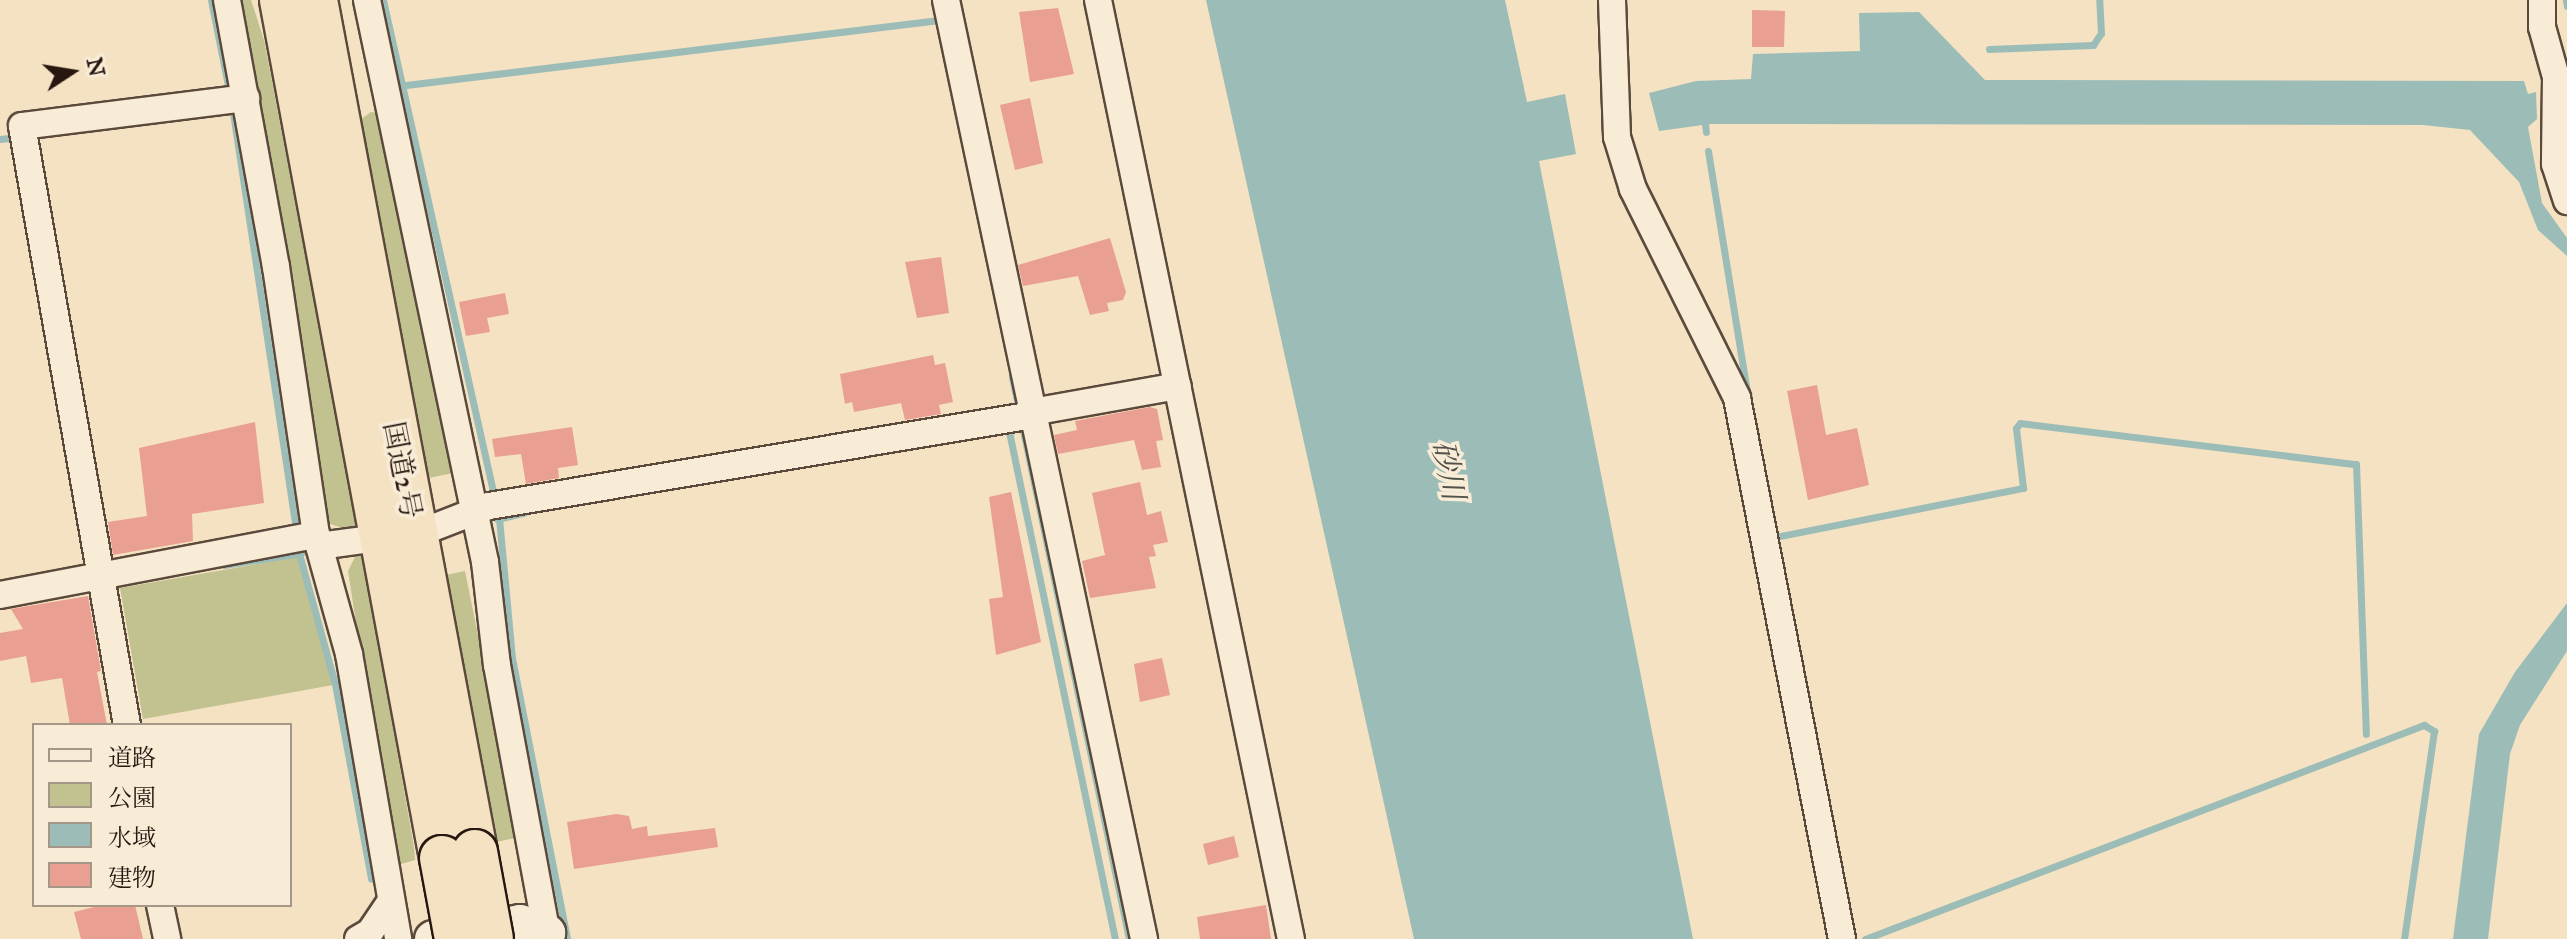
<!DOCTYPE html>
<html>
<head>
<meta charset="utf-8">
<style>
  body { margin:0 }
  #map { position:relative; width:2567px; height:939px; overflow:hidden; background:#f4e2c2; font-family:"IM FELL Great Primer","Noto Serif JP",serif }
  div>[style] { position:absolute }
  .green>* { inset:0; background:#c1c28f }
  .water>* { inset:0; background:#9cbdb7 }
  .stream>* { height:7px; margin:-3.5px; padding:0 3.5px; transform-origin:3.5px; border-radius:3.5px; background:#9cbdb7 }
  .building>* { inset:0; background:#e99f91 }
  .roads { filter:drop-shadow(2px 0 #5b4a3c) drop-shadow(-2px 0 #5b4a3c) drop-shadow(0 2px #5b4a3c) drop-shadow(0 -2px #5b4a3c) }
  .street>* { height:26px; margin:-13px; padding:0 13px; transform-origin:13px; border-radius:13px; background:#f8ecd7 }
  .secondary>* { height:36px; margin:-18px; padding:0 18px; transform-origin:18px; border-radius:18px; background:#f8ecd7 }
  .highway>* { height:44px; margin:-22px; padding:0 22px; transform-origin:22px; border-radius:22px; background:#f4e2c2 }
  .bridges { filter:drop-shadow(2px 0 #281710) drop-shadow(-2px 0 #281710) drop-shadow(0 2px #281710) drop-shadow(0 -2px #281710) }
  .highway-bridge>* { height:44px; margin:-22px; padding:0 22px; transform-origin:22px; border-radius:22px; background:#f4e2c2 }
  span { translate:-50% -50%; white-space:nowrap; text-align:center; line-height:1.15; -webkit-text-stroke:7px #f8ecd7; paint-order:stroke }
  .street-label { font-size:28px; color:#281710 }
  .water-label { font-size:30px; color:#51514a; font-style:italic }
  .legend { position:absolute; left:32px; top:723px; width:260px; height:184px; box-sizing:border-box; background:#f8ecd7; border:2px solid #a59787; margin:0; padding:10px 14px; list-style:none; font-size:24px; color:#281710 }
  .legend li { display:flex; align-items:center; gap:16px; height:40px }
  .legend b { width:40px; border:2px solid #a59787 }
  .north { position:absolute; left:32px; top:32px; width:80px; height:80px; -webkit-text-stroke:6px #f8ecd7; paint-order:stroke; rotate:78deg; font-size:22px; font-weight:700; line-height:32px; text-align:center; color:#281710 }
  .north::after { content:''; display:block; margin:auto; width:28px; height:36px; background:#281710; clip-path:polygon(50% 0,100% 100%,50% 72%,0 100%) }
</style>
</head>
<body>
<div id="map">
  <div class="green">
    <div style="clip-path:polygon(236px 0,251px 0,264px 40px,359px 533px,330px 524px,323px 513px)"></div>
    <div style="clip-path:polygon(371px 112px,379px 113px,459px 472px,428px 478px,361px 119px)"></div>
    <div style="clip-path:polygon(361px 545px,414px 847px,415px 860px,394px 866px,348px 571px)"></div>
    <div style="clip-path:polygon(297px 557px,333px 685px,143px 719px,120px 588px)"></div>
    <div style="clip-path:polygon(465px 571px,519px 837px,497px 842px,446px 575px)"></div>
  </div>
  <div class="water">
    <div style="clip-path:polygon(1206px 0,1505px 0,1527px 102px,1565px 94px,1576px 154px,1539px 161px,1693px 939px,1414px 939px)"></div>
    <div style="clip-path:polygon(1919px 12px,1985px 80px,2524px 81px,2528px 94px,2536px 92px,2537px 119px,2528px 127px,2542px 203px,2567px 238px,2567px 256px,2538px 230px,2519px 182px,2470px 130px,2423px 125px,1710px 124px,1659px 131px,1649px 93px,1696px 81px,1751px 79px,1753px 54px,1860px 51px,1859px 13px)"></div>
    <div style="clip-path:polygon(2567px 603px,2567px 651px,2520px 725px,2510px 754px,2488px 939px,2453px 939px,2479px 734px,2515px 672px)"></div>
  </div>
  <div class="stream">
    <div style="left:211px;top:0;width:92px;rotate:78.7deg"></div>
    <div style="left:383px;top:0;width:531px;rotate:77.38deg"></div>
    <div style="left:499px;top:518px;width:141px;rotate:84.7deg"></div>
    <div style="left:512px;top:658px;width:286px;rotate:78.9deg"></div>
    <div style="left:2566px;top:0;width:6px;rotate:81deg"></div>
    <div style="left:1989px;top:49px;width:104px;rotate:-2.2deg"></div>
    <div style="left:2093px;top:45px;width:14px;rotate:-56deg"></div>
    <div style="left:2101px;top:33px;width:33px;rotate:-93deg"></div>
    <div style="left:398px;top:86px;width:545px;rotate:-6.96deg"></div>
    <div style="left:232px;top:106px;width:429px;rotate:81.4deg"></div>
    <div style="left:1704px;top:116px;width:16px;rotate:83deg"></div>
    <div style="left:0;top:139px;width:19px;rotate:-6deg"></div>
    <div style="left:1708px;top:151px;width:249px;rotate:80.8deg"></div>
    <div style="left:1012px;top:377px;width:574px;rotate:78.24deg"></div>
    <div style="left:1008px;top:427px;width:523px;rotate:78.2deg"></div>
    <div style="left:497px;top:519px;width:28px;rotate:-13deg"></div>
    <div style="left:1775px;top:537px;width:253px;rotate:-11.2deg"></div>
    <div style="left:2023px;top:488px;width:60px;rotate:-96.7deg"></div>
    <div style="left:2016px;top:428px;width:6px;rotate:-51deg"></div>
    <div style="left:2020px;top:423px;width:338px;rotate:7deg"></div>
    <div style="left:2356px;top:464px;width:270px;rotate:87.9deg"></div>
    <div style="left:298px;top:550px;width:139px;rotate:74.6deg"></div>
    <div style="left:335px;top:684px;width:198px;rotate:79.5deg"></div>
    <div style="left:224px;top:565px;width:78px;rotate:-8.9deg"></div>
    <div style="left:1865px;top:939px;width:599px;rotate:-20.95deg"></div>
    <div style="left:2424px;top:725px;width:12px;rotate:31deg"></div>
    <div style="left:2434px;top:731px;width:210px;rotate:98.2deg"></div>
  </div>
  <div class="building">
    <div style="clip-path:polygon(1058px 8px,1074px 74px,1030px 82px,1019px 12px)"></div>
    <div style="clip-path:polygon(1752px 10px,1785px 11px,1784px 47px,1752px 47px)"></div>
    <div style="clip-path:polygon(1030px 98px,1043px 163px,1015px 170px,1000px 105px)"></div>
    <div style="clip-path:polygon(1110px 238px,1126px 292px,1123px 300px,1107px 303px,1109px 311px,1090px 315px,1078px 276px,1023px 286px,1018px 265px)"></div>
    <div style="clip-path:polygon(941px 257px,949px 313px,917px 318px,905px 262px)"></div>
    <div style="clip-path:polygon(505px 293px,509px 314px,487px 318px,490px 332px,466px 336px,459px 302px)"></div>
    <div style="clip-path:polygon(933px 355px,935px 365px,945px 363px,953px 402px,939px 405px,941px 414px,905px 420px,901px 403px,854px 412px,852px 402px,845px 404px,840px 374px)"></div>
    <div style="clip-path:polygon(1817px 385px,1826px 435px,1857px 428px,1869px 485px,1808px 500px,1787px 391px)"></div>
    <div style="clip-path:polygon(1150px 407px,1157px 409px,1163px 440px,1156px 441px,1161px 467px,1142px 470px,1134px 440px,1058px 454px,1054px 435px,1077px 430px,1075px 421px)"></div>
    <div style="clip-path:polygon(255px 422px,264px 503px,192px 514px,193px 541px,113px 555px,108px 522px,147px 516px,139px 448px)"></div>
    <div style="clip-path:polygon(572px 427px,578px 465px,558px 468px,559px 478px,526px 484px,521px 454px,495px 457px,492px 439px)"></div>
    <div style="clip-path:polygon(1140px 482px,1147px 515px,1161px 511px,1168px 542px,1153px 545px,1156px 556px,1149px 557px,1156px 588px,1090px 598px,1082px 561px,1105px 555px,1092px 493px)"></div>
    <div style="clip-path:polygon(1011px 492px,1041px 642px,996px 655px,989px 599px,1003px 597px,989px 497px)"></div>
    <div style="clip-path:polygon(88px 596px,101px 671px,97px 672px,107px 725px,70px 725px,62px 678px,31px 683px,26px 656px,0 661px,0 633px,23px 629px,11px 609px)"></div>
    <div style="clip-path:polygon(1162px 658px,1170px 695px,1140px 702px,1134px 664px)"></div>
    <div style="clip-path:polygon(616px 814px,629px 816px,632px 829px,647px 826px,648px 836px,715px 828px,718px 847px,574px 869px,567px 822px)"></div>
    <div style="clip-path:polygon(1234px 836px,1239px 857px,1208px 865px,1203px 844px)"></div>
    <div style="clip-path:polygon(102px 905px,135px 905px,143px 939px,81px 939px,74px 912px)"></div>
    <div style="clip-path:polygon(1266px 905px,1271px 939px,1200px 939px,1197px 917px)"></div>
  </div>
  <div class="roads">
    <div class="street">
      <div style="left:227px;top:0;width:271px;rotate:79.6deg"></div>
      <div style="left:276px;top:267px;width:271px;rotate:81.5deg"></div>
      <div style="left:316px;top:535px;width:123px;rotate:74.5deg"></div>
      <div style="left:349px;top:654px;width:289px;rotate:80.2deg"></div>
      <div style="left:367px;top:0;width:574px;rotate:78.14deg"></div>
      <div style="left:485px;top:562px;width:104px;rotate:83.4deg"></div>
      <div style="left:497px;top:665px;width:279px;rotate:79.5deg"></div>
      <div style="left:946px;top:0;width:960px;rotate:78.09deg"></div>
      <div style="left:1098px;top:0;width:959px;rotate:78.39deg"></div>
      <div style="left:1612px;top:0;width:137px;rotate:87.9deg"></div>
      <div style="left:1617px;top:137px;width:54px;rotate:72.9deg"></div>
      <div style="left:1633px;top:189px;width:233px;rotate:63.5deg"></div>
      <div style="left:1737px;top:398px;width:551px;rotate:79.02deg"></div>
      <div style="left:2542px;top:0;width:27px;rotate:90deg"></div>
      <div style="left:2542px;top:27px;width:52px;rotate:74.4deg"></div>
      <div style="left:2556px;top:77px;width:87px;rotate:90.7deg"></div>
      <div style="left:2555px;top:164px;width:39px;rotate:72deg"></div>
      <div style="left:1032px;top:412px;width:148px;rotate:-10.1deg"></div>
      <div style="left:435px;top:527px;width:58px;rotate:-21.3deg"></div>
      <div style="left:489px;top:506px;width:552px;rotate:-9.5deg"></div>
      <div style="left:319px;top:546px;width:44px;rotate:-7.8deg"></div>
      <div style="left:0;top:595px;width:322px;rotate:-10.8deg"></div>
      <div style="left:127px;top:725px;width:608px;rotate:-99.94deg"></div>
      <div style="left:22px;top:126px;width:226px;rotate:-7.1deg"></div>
      <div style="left:160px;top:905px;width:35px;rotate:78deg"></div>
      <div style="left:358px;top:939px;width:14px;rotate:-30deg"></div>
      <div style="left:370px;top:932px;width:37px;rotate:-56deg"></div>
    </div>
    <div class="secondary">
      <div style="left:433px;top:939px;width:88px;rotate:-10.4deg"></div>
      <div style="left:520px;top:923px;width:29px;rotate:20deg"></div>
      <div style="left:547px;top:933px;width:9px;rotate:139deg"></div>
    </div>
    <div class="highway">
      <div style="left:282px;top:0;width:873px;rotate:79.44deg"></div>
      <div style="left:315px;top:0;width:867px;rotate:79.36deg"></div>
    </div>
  </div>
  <div class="bridges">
    <div class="highway-bridge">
      <div style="left:475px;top:852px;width:88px;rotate:79.6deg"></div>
      <div style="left:442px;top:858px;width:82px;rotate:79.5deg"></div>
    </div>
  </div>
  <div class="street-label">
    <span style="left:402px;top:470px;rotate:79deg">国道2号</span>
  </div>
  <div class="water-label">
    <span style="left:1448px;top:470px;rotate:78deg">砂川</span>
  </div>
  <ul class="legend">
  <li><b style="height:10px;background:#f8ecd7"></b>道路</li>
  <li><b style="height:22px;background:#c1c28f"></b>公園</li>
  <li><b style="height:22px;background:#9cbdb7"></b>水域</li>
  <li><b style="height:22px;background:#e99f91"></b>建物</li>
  </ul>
  <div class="north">N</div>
</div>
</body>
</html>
